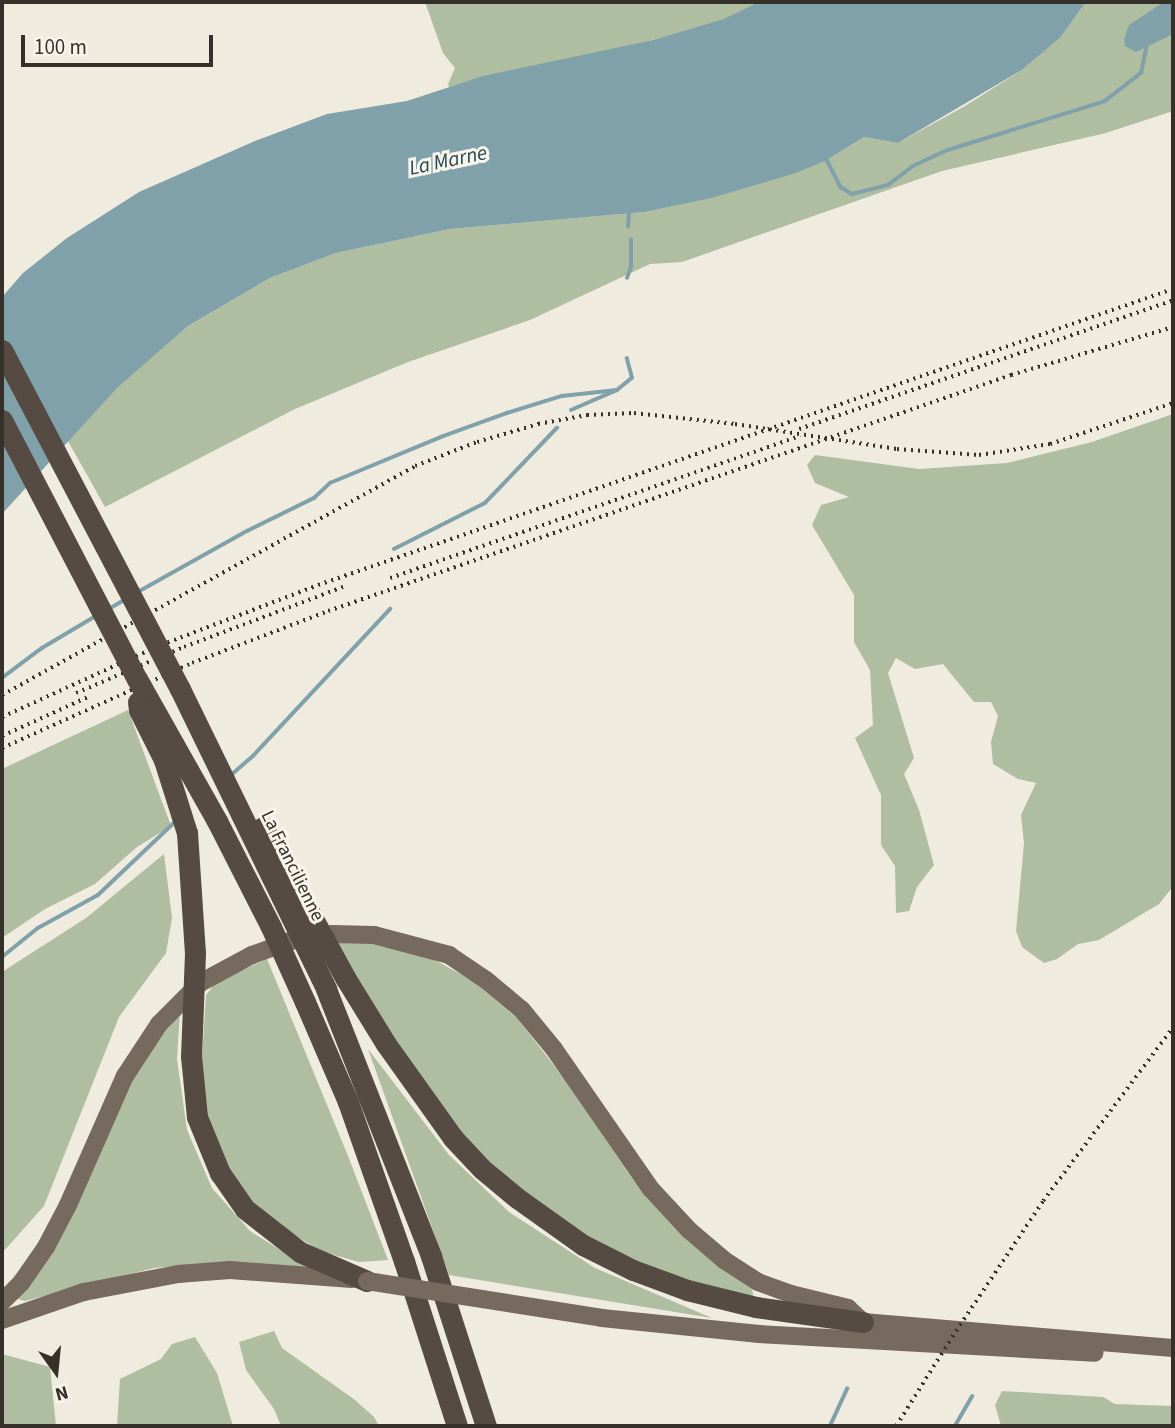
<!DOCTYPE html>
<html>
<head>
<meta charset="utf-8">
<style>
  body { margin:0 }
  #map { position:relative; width:1175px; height:1428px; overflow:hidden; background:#f0ebdf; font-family:"Source Sans 3",sans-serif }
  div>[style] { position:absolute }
  .green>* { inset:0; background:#afbda0 }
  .water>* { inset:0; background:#81a1aa }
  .stream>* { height:3.5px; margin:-1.75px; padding:0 1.75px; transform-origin:1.75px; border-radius:1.75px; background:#81a1aa }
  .primary>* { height:18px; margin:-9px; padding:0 9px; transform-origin:9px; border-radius:9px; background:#76695d }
  .highway>* { height:21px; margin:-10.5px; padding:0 10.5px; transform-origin:10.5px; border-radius:10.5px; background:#554b42 }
  .rail>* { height:3.5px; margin-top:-1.75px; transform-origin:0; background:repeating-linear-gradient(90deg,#36302a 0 2px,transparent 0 7px) }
  .primary-bridge>* { height:18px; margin:-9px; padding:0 9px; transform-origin:9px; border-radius:9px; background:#76695d }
  .highway-bridge>* { height:21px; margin:-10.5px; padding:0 10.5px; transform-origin:10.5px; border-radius:10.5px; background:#554b42 }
  span { translate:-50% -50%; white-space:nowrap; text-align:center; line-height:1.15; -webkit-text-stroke:6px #f8f4eb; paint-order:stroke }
  .street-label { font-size:19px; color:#36302a }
  .water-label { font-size:21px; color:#244852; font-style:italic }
  .frame { position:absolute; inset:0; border:4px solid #36302a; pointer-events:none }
  .north { position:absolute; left:21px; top:1337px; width:70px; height:70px; -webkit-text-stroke:5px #f8f4eb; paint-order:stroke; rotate:165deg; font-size:19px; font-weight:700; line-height:28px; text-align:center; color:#36302a }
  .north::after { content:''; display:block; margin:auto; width:24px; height:32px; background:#36302a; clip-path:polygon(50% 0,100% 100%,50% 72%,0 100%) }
  .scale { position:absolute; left:21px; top:35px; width:192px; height:32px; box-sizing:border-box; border:4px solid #36302a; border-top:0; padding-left:9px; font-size:21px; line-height:24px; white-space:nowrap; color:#36302a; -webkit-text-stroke:5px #f8f4eb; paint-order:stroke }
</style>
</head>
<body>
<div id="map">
  <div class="green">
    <div style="clip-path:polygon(425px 2px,781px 2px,691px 30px,451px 92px,448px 84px,455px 68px,443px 53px)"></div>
    <div style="clip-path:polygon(1086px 2px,1173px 2px,1173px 111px,1106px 133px,942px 171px,682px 262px,650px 264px,530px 320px,408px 362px,295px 409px,105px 507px,68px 441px,118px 386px,188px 326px,270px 278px,336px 253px,450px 229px,645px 212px,708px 199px,827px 160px,864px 137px,898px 143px,965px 106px,1022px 70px,1060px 38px)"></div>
    <div style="clip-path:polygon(1173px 414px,1171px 889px,1159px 904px,1099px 940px,1078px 944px,1057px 959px,1044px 963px,1022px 947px,1016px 931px,1024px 843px,1021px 815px,1036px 783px,1018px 779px,993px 764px,991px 742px,998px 716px,991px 702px,974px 702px,943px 664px,915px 669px,896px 658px,888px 673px,914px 758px,904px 774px,919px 810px,934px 865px,917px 887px,909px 911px,896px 913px,895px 866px,881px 845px,881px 795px,855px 738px,873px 725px,870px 670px,854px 642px,854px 595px,812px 525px,821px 505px,849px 497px,815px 483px,807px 465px,815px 455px,919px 469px,1007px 463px,1092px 442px)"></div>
    <div style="clip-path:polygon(128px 710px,171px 826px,137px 847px,95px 884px,45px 909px,2px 938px,2px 769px)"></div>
    <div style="clip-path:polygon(164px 854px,172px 918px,166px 953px,119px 1017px,44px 1206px,2px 1253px,2px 972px,86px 918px)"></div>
    <div style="clip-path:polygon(330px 939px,373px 943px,424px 954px,473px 981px,518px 1019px,565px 1080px,632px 1178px,704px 1252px,751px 1286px,754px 1298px,675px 1277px,595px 1242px,529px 1201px,478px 1155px,441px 1109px)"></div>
    <div style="clip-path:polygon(267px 959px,348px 1156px,388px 1260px,359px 1262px,320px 1251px,276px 1223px,234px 1185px,208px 1122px,201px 1075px,206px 995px,216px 982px)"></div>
    <div style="clip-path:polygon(180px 1011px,177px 1059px,187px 1130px,212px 1188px,250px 1231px,312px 1270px,205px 1264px,154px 1268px,25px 1301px,18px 1299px,125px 1088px,162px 1030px)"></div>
    <div style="clip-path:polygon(368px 1049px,449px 1155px,509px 1212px,595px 1268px,712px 1318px,449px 1275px)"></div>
    <div style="clip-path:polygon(274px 1331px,282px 1348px,355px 1400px,374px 1417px,379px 1426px,281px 1426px,274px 1409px,246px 1370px,239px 1342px)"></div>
    <div style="clip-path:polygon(195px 1337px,217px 1373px,233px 1426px,117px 1426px,120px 1379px,161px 1359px,172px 1344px)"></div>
    <div style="clip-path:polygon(2px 1354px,50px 1367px,56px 1426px,2px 1426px)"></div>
    <div style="clip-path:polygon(1002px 1391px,1103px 1397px,1115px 1404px,1173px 1406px,1173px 1426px,1001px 1426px,995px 1405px)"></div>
  </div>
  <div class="water">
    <div style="clip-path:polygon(759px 2px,1086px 2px,1060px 38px,1022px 70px,898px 143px,864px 137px,827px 160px,796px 173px,708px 199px,645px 212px,450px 229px,336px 253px,270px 278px,188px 326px,118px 387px,2px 514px,2px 297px,23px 273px,67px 238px,139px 192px,255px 141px,327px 114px,407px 101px,483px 76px,653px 40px,724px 19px)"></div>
    <div style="clip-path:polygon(1164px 2px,1173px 2px,1173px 34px,1136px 52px,1125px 46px,1124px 39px,1129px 25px)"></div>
  </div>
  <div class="stream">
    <div style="left:825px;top:156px;width:35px;rotate:63deg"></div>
    <div style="left:841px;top:187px;width:13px;rotate:32deg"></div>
    <div style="left:852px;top:194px;width:37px;rotate:-14deg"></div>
    <div style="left:888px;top:185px;width:31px;rotate:-37deg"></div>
    <div style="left:913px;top:166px;width:38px;rotate:-25deg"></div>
    <div style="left:948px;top:150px;width:164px;rotate:-17.3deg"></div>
    <div style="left:1105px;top:101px;width:46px;rotate:-37.9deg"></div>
    <div style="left:1141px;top:73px;width:30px;rotate:-78deg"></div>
    <div style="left:628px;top:227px;width:16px;rotate:-86deg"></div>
    <div style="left:627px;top:278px;width:12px;rotate:-70deg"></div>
    <div style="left:631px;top:267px;width:27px;rotate:-90deg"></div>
    <div style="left:571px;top:410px;width:50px;rotate:-23.5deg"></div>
    <div style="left:617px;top:390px;width:19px;rotate:-39deg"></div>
    <div style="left:632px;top:378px;width:20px;rotate:-105deg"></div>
    <div style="left:394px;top:549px;width:102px;rotate:-26.8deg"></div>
    <div style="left:485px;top:503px;width:104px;rotate:-46.2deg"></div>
    <div style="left:136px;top:593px;width:127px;rotate:-29.2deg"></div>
    <div style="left:247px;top:531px;width:75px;rotate:-26.2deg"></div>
    <div style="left:314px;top:498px;width:22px;rotate:-43deg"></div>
    <div style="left:330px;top:483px;width:120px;rotate:-22.5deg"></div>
    <div style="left:441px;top:437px;width:70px;rotate:-20deg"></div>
    <div style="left:507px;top:413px;width:58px;rotate:-17.2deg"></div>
    <div style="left:562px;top:396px;width:55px;rotate:-6.2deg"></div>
    <div style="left:109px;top:609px;width:17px;rotate:-31deg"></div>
    <div style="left:2px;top:678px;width:50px;rotate:-36.9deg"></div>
    <div style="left:42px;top:648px;width:63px;rotate:-30.7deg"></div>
    <div style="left:230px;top:776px;width:30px;rotate:-41deg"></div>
    <div style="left:253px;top:756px;width:201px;rotate:-47deg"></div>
    <div style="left:2px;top:957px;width:46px;rotate:-38.9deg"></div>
    <div style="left:38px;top:928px;width:68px;rotate:-28.8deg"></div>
    <div style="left:98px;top:895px;width:108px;rotate:-43.5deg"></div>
    <div style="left:830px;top:1426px;width:41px;rotate:-65.3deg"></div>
    <div style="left:955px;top:1426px;width:34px;rotate:-60deg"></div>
  </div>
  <div class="primary">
    <div style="left:2px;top:1302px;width:27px;rotate:-45deg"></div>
    <div style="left:21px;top:1283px;width:44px;rotate:-55.2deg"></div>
    <div style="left:46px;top:1247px;width:47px;rotate:-62.4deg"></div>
    <div style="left:68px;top:1205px;width:141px;rotate:-66.2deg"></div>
    <div style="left:125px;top:1076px;width:62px;rotate:-56.8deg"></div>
    <div style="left:159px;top:1024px;width:58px;rotate:-45deg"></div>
    <div style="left:200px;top:983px;width:59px;rotate:-28.3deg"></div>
    <div style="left:252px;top:955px;width:40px;rotate:-20.2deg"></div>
    <div style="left:290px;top:941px;width:44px;rotate:-9.2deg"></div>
    <div style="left:333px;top:934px;width:41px;rotate:1.4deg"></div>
    <div style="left:374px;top:935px;width:78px;rotate:14.9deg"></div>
    <div style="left:449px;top:955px;width:45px;rotate:34deg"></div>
    <div style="left:486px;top:980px;width:47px;rotate:39.8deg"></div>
    <div style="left:522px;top:1010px;width:50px;rotate:50.6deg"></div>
    <div style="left:554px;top:1049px;width:170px;rotate:55.3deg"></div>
    <div style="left:651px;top:1189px;width:56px;rotate:47.2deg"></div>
    <div style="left:689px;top:1230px;width:46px;rotate:40.6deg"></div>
    <div style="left:724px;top:1260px;width:40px;rotate:32.9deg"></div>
    <div style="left:758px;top:1282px;width:35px;rotate:20deg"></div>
    <div style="left:791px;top:1294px;width:59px;rotate:13.8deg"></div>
    <div style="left:848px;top:1308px;width:21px;rotate:43deg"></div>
    <div style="left:863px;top:1322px;width:311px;rotate:4.8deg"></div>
    <div style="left:602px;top:1318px;width:158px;rotate:5.8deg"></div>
    <div style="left:759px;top:1334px;width:336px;rotate:3.2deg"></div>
    <div style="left:2px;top:1320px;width:87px;rotate:-18.9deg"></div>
    <div style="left:84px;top:1292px;width:96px;rotate:-10.8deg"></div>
    <div style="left:178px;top:1274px;width:52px;rotate:-4.4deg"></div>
    <div style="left:230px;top:1270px;width:122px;rotate:4.2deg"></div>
  </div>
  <div class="highway">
    <div style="left:346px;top:979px;width:76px;rotate:58.4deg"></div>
    <div style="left:386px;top:1044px;width:115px;rotate:54.5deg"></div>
    <div style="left:453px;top:1138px;width:42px;rotate:46.9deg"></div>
    <div style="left:482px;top:1169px;width:45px;rotate:39.6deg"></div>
    <div style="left:517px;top:1198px;width:81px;rotate:35.5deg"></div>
    <div style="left:583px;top:1245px;width:56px;rotate:26.6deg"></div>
    <div style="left:633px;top:1270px;width:58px;rotate:20.3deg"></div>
    <div style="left:687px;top:1290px;width:71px;rotate:13.8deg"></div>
    <div style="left:756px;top:1307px;width:108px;rotate:8deg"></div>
    <div style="left:326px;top:989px;width:287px;rotate:68.5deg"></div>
    <div style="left:431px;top:1256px;width:179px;rotate:72.1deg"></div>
    <div style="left:305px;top:1002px;width:109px;rotate:66.7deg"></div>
    <div style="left:348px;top:1102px;width:169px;rotate:70.6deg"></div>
    <div style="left:404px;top:1261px;width:173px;rotate:72.2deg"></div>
    <div style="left:191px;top:1056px;width:61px;rotate:84.4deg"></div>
    <div style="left:197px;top:1117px;width:61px;rotate:67.7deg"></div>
    <div style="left:220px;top:1173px;width:44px;rotate:55.2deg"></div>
    <div style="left:245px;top:1209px;width:70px;rotate:38deg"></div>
    <div style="left:300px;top:1252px;width:73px;rotate:23.4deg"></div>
  </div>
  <div class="rail">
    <div style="left:799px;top:429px;width:396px;rotate:-19deg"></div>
    <div style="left:390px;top:578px;width:434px;rotate:-19.1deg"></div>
    <div style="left:76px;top:693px;width:117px;rotate:-23.1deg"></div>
    <div style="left:184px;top:647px;width:170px;rotate:-20.7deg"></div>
    <div style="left:2px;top:695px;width:472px;rotate:-29deg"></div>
    <div style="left:415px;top:466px;width:66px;rotate:-21.2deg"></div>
    <div style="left:477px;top:442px;width:64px;rotate:-16.4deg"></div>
    <div style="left:538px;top:424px;width:50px;rotate:-10.4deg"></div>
    <div style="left:587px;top:415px;width:47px;rotate:-2.4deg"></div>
    <div style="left:634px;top:413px;width:102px;rotate:6.2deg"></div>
    <div style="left:735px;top:424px;width:164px;rotate:8.8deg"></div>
    <div style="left:897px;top:449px;width:82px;rotate:4.2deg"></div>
    <div style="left:979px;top:455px;width:72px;rotate:-8.8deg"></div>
    <div style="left:1050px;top:444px;width:130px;rotate:-18.4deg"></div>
    <div style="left:2px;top:717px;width:175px;rotate:-24.4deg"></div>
    <div style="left:161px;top:645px;width:168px;rotate:-20.9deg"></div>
    <div style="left:318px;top:585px;width:905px;rotate:-19.1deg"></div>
    <div style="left:2px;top:736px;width:97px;rotate:-24.4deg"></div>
    <div style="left:2px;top:748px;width:208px;rotate:-24.1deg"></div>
    <div style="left:192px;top:663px;width:146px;rotate:-20.9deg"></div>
    <div style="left:328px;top:611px;width:723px;rotate:-19.06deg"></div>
    <div style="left:1011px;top:375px;width:169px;rotate:-16.5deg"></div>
    <div style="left:896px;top:1426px;width:105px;rotate:-57.8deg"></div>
    <div style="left:952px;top:1337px;width:164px;rotate:-56.2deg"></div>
    <div style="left:1043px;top:1201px;width:217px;rotate:-53.2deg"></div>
  </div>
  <div class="primary-bridge">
    <div style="left:367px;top:1281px;width:238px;rotate:8.9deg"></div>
  </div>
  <div class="highway-bridge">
    <div style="left:2px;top:350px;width:383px;rotate:62.3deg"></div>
    <div style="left:180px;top:689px;width:334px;rotate:64deg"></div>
    <div style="left:2px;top:420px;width:292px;rotate:62.5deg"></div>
    <div style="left:137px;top:679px;width:163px;rotate:60.6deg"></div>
    <div style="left:217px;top:821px;width:119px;rotate:63deg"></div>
    <div style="left:271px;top:927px;width:82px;rotate:65.6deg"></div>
    <div style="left:138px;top:702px;width:8px;rotate:83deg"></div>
    <div style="left:139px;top:710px;width:56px;rotate:63.4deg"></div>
    <div style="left:164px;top:760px;width:77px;rotate:72.5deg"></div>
    <div style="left:187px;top:833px;width:120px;rotate:86.2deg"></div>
    <div style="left:195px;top:953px;width:103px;rotate:92.2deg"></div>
    <div style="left:263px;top:827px;width:173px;rotate:61.4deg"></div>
  </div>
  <div class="street-label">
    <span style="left:292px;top:866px;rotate:64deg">La Francilienne</span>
  </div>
  <div class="water-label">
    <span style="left:448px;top:160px;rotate:-12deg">La Marne</span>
  </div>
  <div class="frame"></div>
  <div class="north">N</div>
  <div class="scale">100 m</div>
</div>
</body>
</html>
